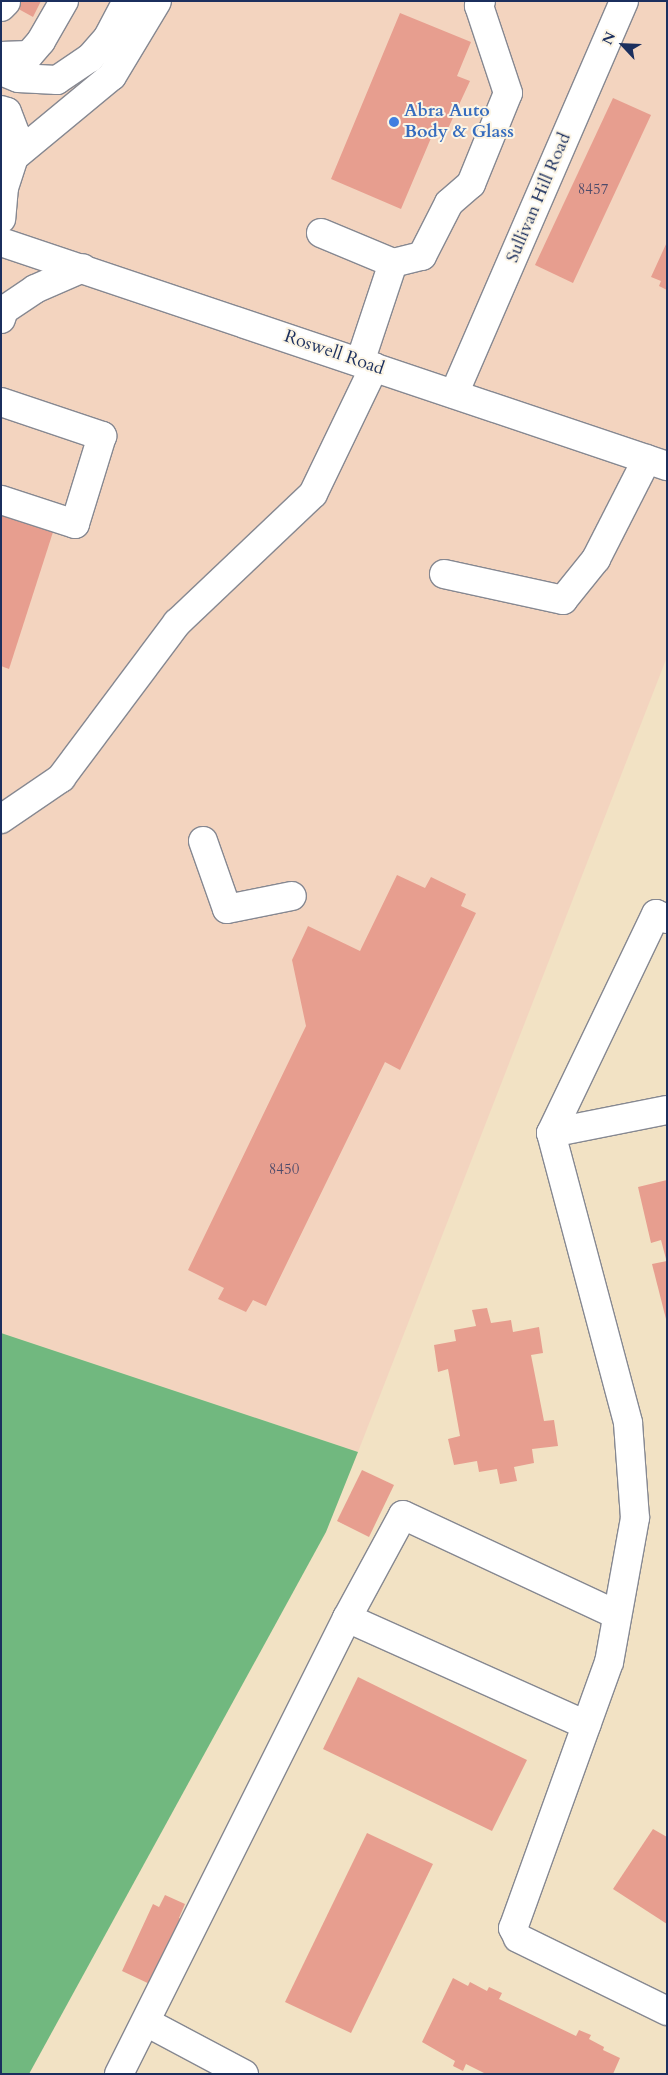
<!DOCTYPE html>
<html>
<head>
<meta charset="utf-8">
<style>
  body { margin:0 }
  #map { position:relative; width:668px; height:2075px; overflow:hidden; background:#f2e2c4; font-family:Cardo,serif }
  div>[style] { position:absolute }
  .built>* { inset:0; background:#f3d4bf }
  .forest>* { inset:0; background:#71b87f }
  .building>* { inset:0; background:#e79e8f }
  .roads { filter:drop-shadow(1px 0 #868891) drop-shadow(-1px 0 #868891) drop-shadow(0 1px #868891) drop-shadow(0 -1px #868891) }
  .minor>* { height:28px; margin:-14px; padding:0 14px; transform-origin:14px; border-radius:14px; background:#fff }
  .major>* { height:28px; margin:-14px; padding:0 14px; transform-origin:14px; border-radius:14px; background:#fff }
  .dots>* { width:14px; height:14px; translate:-50% -50%; box-sizing:border-box; border:2px solid #fcf5e5; border-radius:50% }
  span { translate:-50% -50%; white-space:nowrap; text-align:center; line-height:1.15; -webkit-text-stroke:4px #fcf5e5; paint-order:stroke }
  .number-label { font-size:15px; color:#4e4b6a }
  .number-label span { -webkit-text-stroke-width:0 }
  .shop-label { font-size:18px; color:#366cbe; font-weight:700 }
  .left { translate:0 -50%; text-align:left }
  .street-label { font-size:18px; color:#1b2f5e }
  .frame { position:absolute; inset:0; border:2px solid #1b2f5e; pointer-events:none }
  .north { position:absolute; left:598px; top:20px; width:50px; height:50px; -webkit-text-stroke:4px #fcf5e5; paint-order:stroke; rotate:295deg; font-size:14px; font-weight:700; line-height:20px; text-align:center; color:#1b2f5e }
  .north::after { content:''; display:block; margin:auto; width:18px; height:22px; background:#1b2f5e; clip-path:polygon(50% 0,100% 100%,50% 72%,0 100%) }
</style>
</head>
<body>
<div id="map">
  <div class="built">
    <div style="clip-path:polygon(1px 1px,667px 1px,667px 657px,358px 1452px,1px 1333px)"></div>
  </div>
  <div class="forest">
    <div style="clip-path:polygon(1px 1333px,358px 1452px,326px 1532px,29px 2074px,1px 2074px)"></div>
  </div>
  <div class="building">
    <div style="clip-path:polygon(4px 1px,41px 1px,33px 17px)"></div>
    <div style="clip-path:polygon(400px 13px,471px 42px,457px 76px,470px 81px,445px 135px,434px 131px,401px 209px,331px 179px)"></div>
    <div style="clip-path:polygon(613px 98px,651px 115px,573px 283px,535px 265px)"></div>
    <div style="clip-path:polygon(667px 242px,667px 290px,659px 286px,661px 281px,651px 277px)"></div>
    <div style="clip-path:polygon(1px 515px,53px 532px,9px 669px,1px 666px)"></div>
    <div style="clip-path:polygon(397px 875px,425px 888px,431px 877px,466px 894px,461px 906px,476px 913px,400px 1070px,385px 1062px,266px 1306px,253px 1300px,246px 1312px,218px 1299px,224px 1288px,188px 1270px,306px 1026px,292px 960px,308px 926px,360px 951px)"></div>
    <div style="clip-path:polygon(667px 1180px,667px 1259px,666px 1259px,661px 1240px,651px 1243px,638px 1187px)"></div>
    <div style="clip-path:polygon(667px 1261px,667px 1318px,666px 1319px,652px 1264px)"></div>
    <div style="clip-path:polygon(487px 1308px,491px 1323px,511px 1320px,513px 1332px,539px 1327px,543px 1353px,531px 1355px,544px 1421px,554px 1420px,558px 1446px,532px 1449px,534px 1463px,514px 1467px,517px 1481px,500px 1484px,497px 1469px,479px 1472px,477px 1461px,454px 1465px,448px 1439px,460px 1436px,448px 1369px,438px 1372px,434px 1345px,456px 1341px,454px 1330px,476px 1326px,472px 1310px)"></div>
    <div style="clip-path:polygon(362px 1470px,394px 1485px,369px 1537px,337px 1521px)"></div>
    <div style="clip-path:polygon(358px 1677px,527px 1760px,492px 1831px,323px 1749px)"></div>
    <div style="clip-path:polygon(653px 1829px,667px 1837px,667px 1924px,613px 1889px)"></div>
    <div style="clip-path:polygon(367px 1833px,433px 1864px,351px 2033px,285px 2002px)"></div>
    <div style="clip-path:polygon(165px 1895px,185px 1904px,179px 1918px,185px 1921px,154px 1986px,122px 1971px,153px 1904px,159px 1907px)"></div>
    <div style="clip-path:polygon(453px 1978px,468px 1986px,470px 1982px,487px 1991px,489px 1987px,502px 1993px,499px 1999px,576px 2036px,579px 2030px,591px 2035px,589px 2039px,604px 2047px,603px 2050px,620px 2058px,613px 2074px,486px 2074px,466px 2064px,463px 2071px,453px 2066px,455px 2061px,422px 2042px)"></div>
  </div>
  <div class="roads">
    <div class="minor">
      <div style="left:1px;top:7px;width:7px;rotate:-45deg"></div>
      <div style="left:1px;top:56px;width:28px;rotate:-2deg"></div>
      <div style="left:29px;top:55px;width:18px;rotate:-49deg"></div>
      <div style="left:41px;top:41px;width:46px;rotate:-60.1deg"></div>
      <div style="left:1px;top:71px;width:18px;rotate:22deg"></div>
      <div style="left:18px;top:78px;width:39px;rotate:3deg"></div>
      <div style="left:57px;top:80px;width:40px;rotate:-34deg"></div>
      <div style="left:90px;top:58px;width:28px;rotate:-49deg"></div>
      <div style="left:108px;top:37px;width:41px;rotate:-62.2deg"></div>
      <div style="left:1px;top:110px;width:6px;rotate:18deg"></div>
      <div style="left:7px;top:112px;width:22px;rotate:69deg"></div>
      <div style="left:15px;top:133px;width:24px;rotate:92deg"></div>
      <div style="left:14px;top:157px;width:32px;rotate:108deg"></div>
      <div style="left:4px;top:187px;width:32px;rotate:95deg"></div>
      <div style="left:14px;top:157px;width:127px;rotate:-39.6deg"></div>
      <div style="left:112px;top:76px;width:87px;rotate:-59deg"></div>
      <div style="left:321px;top:233px;width:78px;rotate:22.6deg"></div>
      <div style="left:1px;top:319px;width:9px;rotate:-72deg"></div>
      <div style="left:4px;top:310px;width:37px;rotate:-34deg"></div>
      <div style="left:35px;top:289px;width:52px;rotate:-23.6deg"></div>
      <div style="left:360px;top:362px;width:104px;rotate:-71.6deg"></div>
      <div style="left:393px;top:263px;width:30px;rotate:-14deg"></div>
      <div style="left:422px;top:256px;width:59px;rotate:-63deg"></div>
      <div style="left:449px;top:203px;width:29px;rotate:-41deg"></div>
      <div style="left:471px;top:184px;width:98px;rotate:-67.9deg"></div>
      <div style="left:508px;top:93px;width:92px;rotate:-108.4deg"></div>
      <div style="left:479px;top:6px;width:5px;rotate:-68deg"></div>
      <div style="left:454px;top:394px;width:428px;rotate:-66.6deg"></div>
      <div style="left:1px;top:402px;width:107px;rotate:18.6deg"></div>
      <div style="left:102px;top:436px;width:92px;rotate:107.1deg"></div>
      <div style="left:75px;top:524px;width:78px;rotate:-162deg"></div>
      <div style="left:444px;top:574px;width:122px;rotate:12.3deg"></div>
      <div style="left:563px;top:600px;width:53px;rotate:-51.2deg"></div>
      <div style="left:596px;top:559px;width:112px;rotate:-63deg"></div>
      <div style="left:1px;top:819px;width:73px;rotate:-34.3deg"></div>
      <div style="left:61px;top:778px;width:194px;rotate:-53.2deg"></div>
      <div style="left:177px;top:623px;width:187px;rotate:-43.5deg"></div>
      <div style="left:313px;top:494px;width:141px;rotate:-64.3deg"></div>
      <div style="left:203px;top:841px;width:72px;rotate:70.6deg"></div>
      <div style="left:227px;top:909px;width:66px;rotate:-11.3deg"></div>
      <div style="left:667px;top:919px;width:12px;rotate:-156deg"></div>
      <div style="left:656px;top:914px;width:243px;rotate:115.6deg"></div>
      <div style="left:551px;top:1133px;width:300px;rotate:75.1deg"></div>
      <div style="left:628px;top:1423px;width:95px;rotate:85.8deg"></div>
      <div style="left:635px;top:1518px;width:146px;rotate:100.2deg"></div>
      <div style="left:609px;top:1662px;width:283px;rotate:109.8deg"></div>
      <div style="left:513px;top:1928px;width:11px;rotate:63deg"></div>
      <div style="left:518px;top:1938px;width:166px;rotate:26.1deg"></div>
      <div style="left:551px;top:1133px;width:118px;rotate:-11.2deg"></div>
      <div style="left:347px;top:1618px;width:262px;rotate:24.1deg"></div>
      <div style="left:146px;top:2022px;width:111px;rotate:28deg"></div>
      <div style="left:119px;top:2074px;width:510px;rotate:-63.43deg"></div>
      <div style="left:347px;top:1618px;width:117px;rotate:-61.5deg"></div>
      <div style="left:403px;top:1515px;width:236px;rotate:25deg"></div>
    </div>
    <div class="major">
      <div style="left:1px;top:242px;width:703px;rotate:18.59deg"></div>
    </div>
  </div>
  <div class="dots">
    <div style="left:394px;top:122px;background:#3f7fe0"></div>
  </div>
  <div class="number-label">
    <span style="left:593px;top:190px">8457</span>
    <span style="left:284px;top:1170px">8450</span>
  </div>
  <div class="shop-label">
    <span class="left" style="left:404px;top:122px">Abra Auto<br>Body &amp; Glass</span>
  </div>
  <div class="street-label">
    <span style="left:539px;top:198px;rotate:-67deg">Sullivan Hill Road</span>
    <span style="left:334px;top:353px;rotate:19deg">Roswell Road</span>
  </div>
  <div class="frame"></div>
  <div class="north">N</div>
</div>
</body>
</html>
